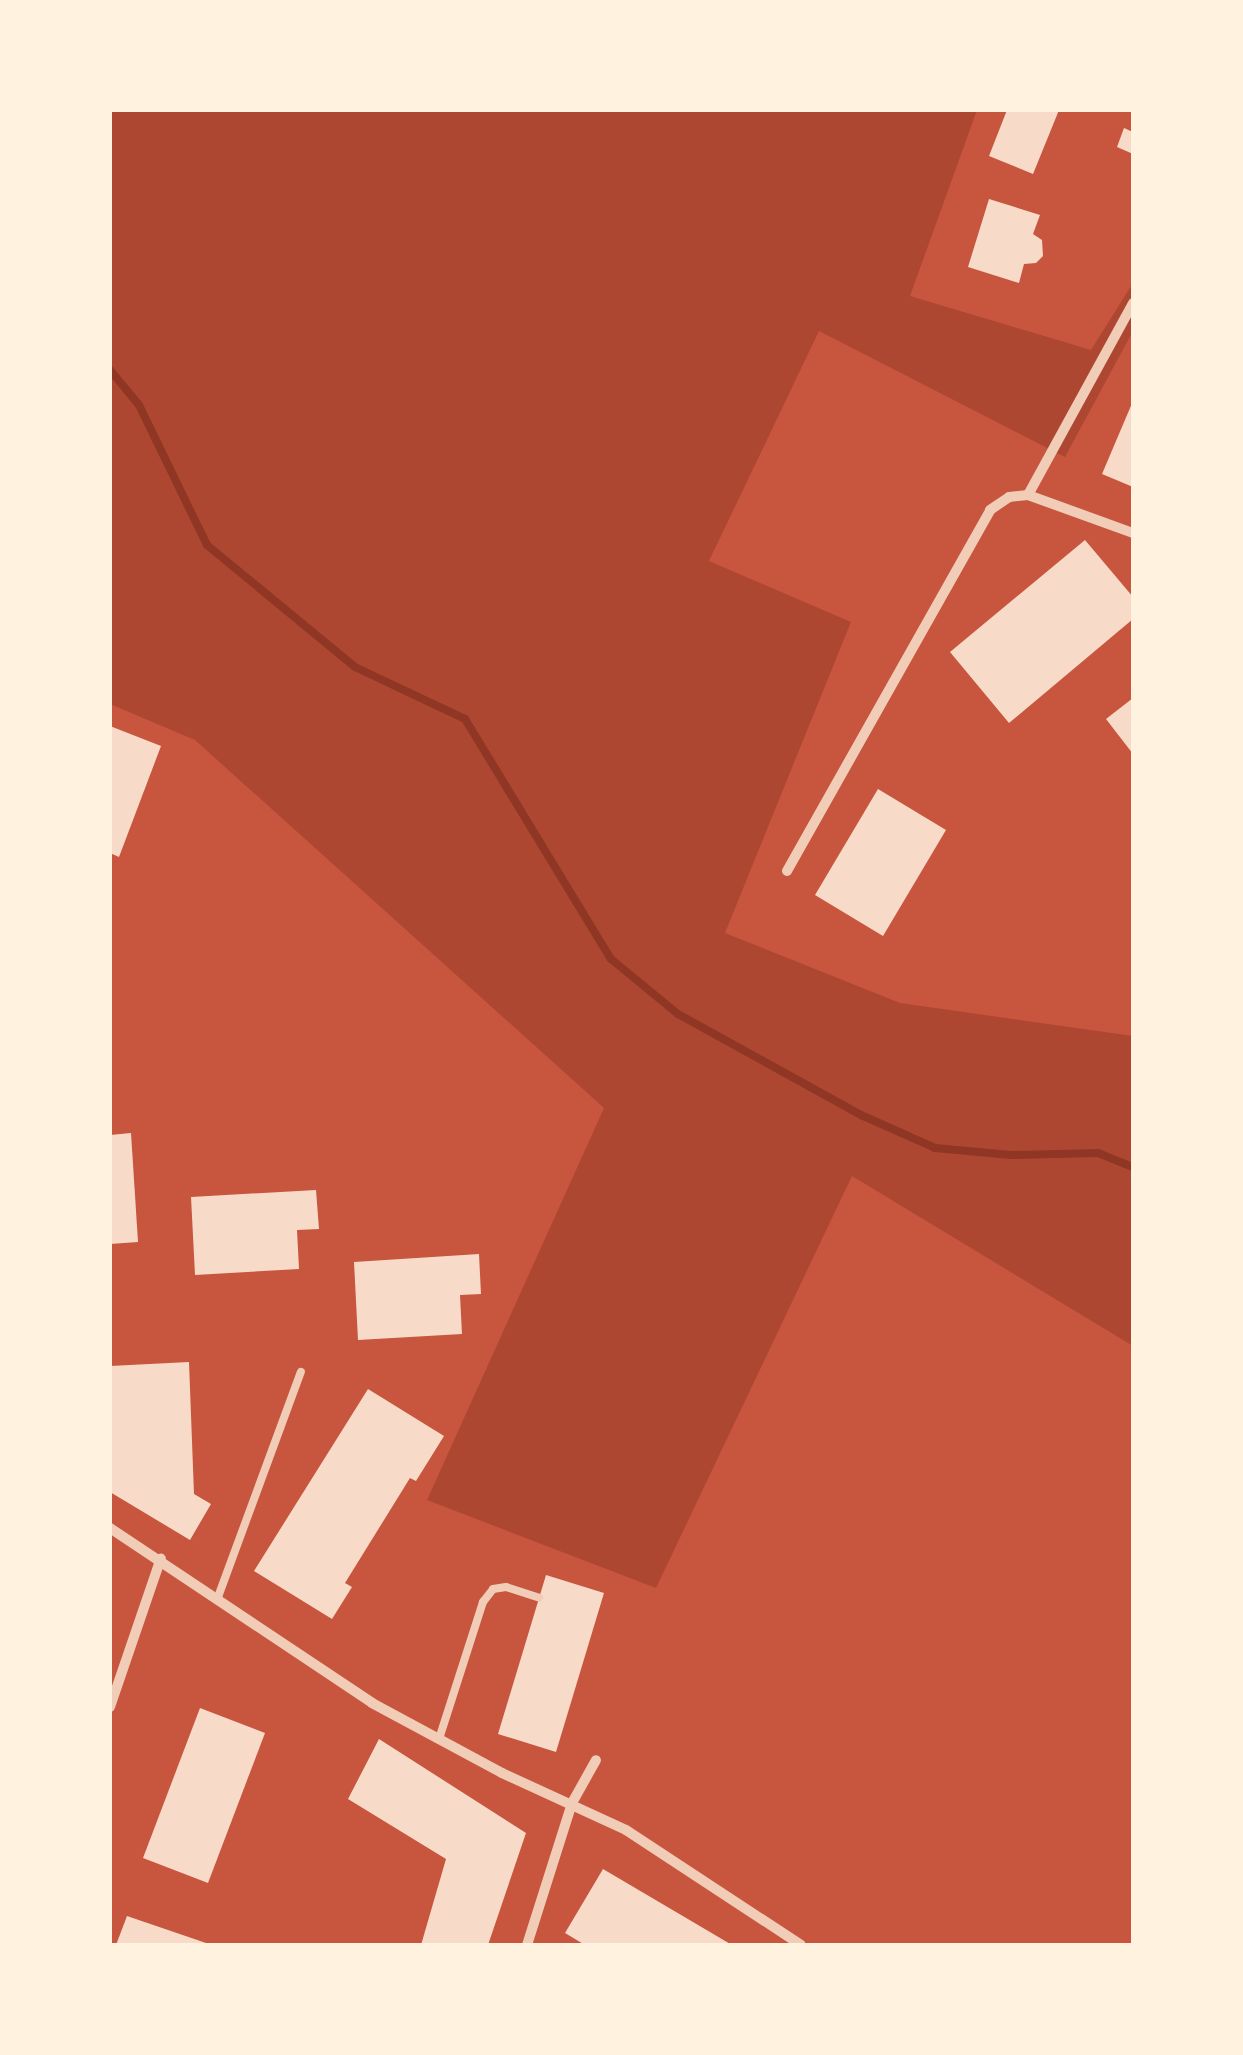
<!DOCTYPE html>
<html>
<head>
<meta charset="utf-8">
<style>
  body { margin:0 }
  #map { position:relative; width:1243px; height:2055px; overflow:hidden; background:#c8553d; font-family:Spectral,serif }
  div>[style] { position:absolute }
  .green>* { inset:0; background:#ae4732 }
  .stream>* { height:8px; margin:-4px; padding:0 4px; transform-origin:4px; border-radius:4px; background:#8f3625 }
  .building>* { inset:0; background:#f7dbc8 }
  .service>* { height:8px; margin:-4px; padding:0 4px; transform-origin:4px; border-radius:4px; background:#f1ccb7 }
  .minor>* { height:10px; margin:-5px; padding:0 5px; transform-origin:5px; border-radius:5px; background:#f1ccb7 }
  span { translate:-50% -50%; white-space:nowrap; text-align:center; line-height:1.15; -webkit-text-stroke:10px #fff3e0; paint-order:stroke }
  .frame { position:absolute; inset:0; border:112px solid #fff3e0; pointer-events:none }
</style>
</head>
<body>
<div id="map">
  <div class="green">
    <div style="clip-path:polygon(110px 110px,977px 110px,910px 296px,1091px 350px,1133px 283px,1133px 331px,1065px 457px,819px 331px,709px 561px,851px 622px,725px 933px,900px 1003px,1133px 1036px,1133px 1346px,852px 1176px,656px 1588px,427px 1500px,604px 1108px,195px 740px,110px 704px)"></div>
  </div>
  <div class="stream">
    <div style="left:110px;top:370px;width:45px;rotate:50.4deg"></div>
    <div style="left:139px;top:405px;width:156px;rotate:64.1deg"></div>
    <div style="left:207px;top:545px;width:192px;rotate:39.5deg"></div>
    <div style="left:355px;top:667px;width:122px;rotate:25.3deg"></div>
    <div style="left:465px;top:719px;width:281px;rotate:58.7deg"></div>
    <div style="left:611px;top:959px;width:87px;rotate:39.4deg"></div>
    <div style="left:678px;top:1014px;width:209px;rotate:28.9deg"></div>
    <div style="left:861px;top:1115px;width:81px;rotate:24deg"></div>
    <div style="left:935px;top:1148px;width:76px;rotate:5.3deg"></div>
    <div style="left:1011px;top:1155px;width:87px;rotate:-1.3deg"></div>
    <div style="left:1098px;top:1153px;width:38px;rotate:22deg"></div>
  </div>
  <div class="building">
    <div style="clip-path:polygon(1007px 110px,1059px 110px,1033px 174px,989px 156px)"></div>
    <div style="clip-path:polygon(1124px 128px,1133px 132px,1133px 154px,1117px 147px)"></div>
    <div style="clip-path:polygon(989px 199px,1040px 215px,1033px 234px,1042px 240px,1043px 256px,1036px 263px,1024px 264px,1019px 283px,968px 267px)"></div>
    <div style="clip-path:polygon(1133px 401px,1133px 487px,1102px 474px)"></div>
    <div style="clip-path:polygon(1085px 540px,1133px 597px,1133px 619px,1009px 723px,950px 652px)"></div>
    <div style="clip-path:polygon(1133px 698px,1133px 754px,1106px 719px)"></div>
    <div style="clip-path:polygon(110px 726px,161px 746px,119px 857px,110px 853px)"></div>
    <div style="clip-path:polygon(878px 789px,946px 830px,883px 936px,815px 895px)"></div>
    <div style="clip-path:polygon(131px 1133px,138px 1242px,110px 1244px,110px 1135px)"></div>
    <div style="clip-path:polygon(316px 1190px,319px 1229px,297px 1230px,299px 1269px,195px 1275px,191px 1197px)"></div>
    <div style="clip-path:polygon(479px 1254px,481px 1294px,460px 1295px,462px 1334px,358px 1340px,354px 1262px)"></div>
    <div style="clip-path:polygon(189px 1362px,194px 1494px,211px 1504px,190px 1540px,110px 1492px,110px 1366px)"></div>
    <div style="clip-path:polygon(368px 1389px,444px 1436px,416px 1481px,410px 1478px,345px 1583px,352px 1587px,332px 1619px,254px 1571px)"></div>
    <div style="clip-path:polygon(546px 1575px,604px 1593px,556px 1752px,498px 1734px)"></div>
    <div style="clip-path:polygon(200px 1708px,265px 1733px,208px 1883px,143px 1858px)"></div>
    <div style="clip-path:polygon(379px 1739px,526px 1833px,488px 1945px,421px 1945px,446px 1859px,348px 1799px)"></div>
    <div style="clip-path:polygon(603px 1869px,732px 1945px,585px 1945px,565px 1933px)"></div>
    <div style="clip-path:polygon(127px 1916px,209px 1944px,209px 1945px,116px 1945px)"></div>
  </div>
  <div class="service">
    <div style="left:218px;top:1597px;width:240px;rotate:-69.8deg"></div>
    <div style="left:439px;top:1739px;width:144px;rotate:-72.2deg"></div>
    <div style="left:483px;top:1602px;width:16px;rotate:-52deg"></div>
    <div style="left:493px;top:1589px;width:13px;rotate:-9deg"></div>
    <div style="left:506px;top:1587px;width:35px;rotate:18deg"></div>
  </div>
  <div class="minor">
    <div style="left:1028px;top:495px;width:219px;rotate:-61.3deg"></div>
    <div style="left:787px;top:871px;width:414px;rotate:-60.6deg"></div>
    <div style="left:990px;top:510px;width:23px;rotate:-34deg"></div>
    <div style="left:1009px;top:497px;width:19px;rotate:-6deg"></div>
    <div style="left:1028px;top:495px;width:112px;rotate:19.9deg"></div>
    <div style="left:110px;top:1528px;width:315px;rotate:33.7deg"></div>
    <div style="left:372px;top:1703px;width:148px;rotate:28.3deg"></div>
    <div style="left:502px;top:1773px;width:136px;rotate:24.7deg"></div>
    <div style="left:626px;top:1830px;width:209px;rotate:33.3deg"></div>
    <div style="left:110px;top:1707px;width:157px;rotate:-71.1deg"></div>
    <div style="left:527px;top:1945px;width:149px;rotate:-72.4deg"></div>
    <div style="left:572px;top:1803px;width:49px;rotate:-60.8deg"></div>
  </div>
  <div class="frame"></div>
</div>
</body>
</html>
